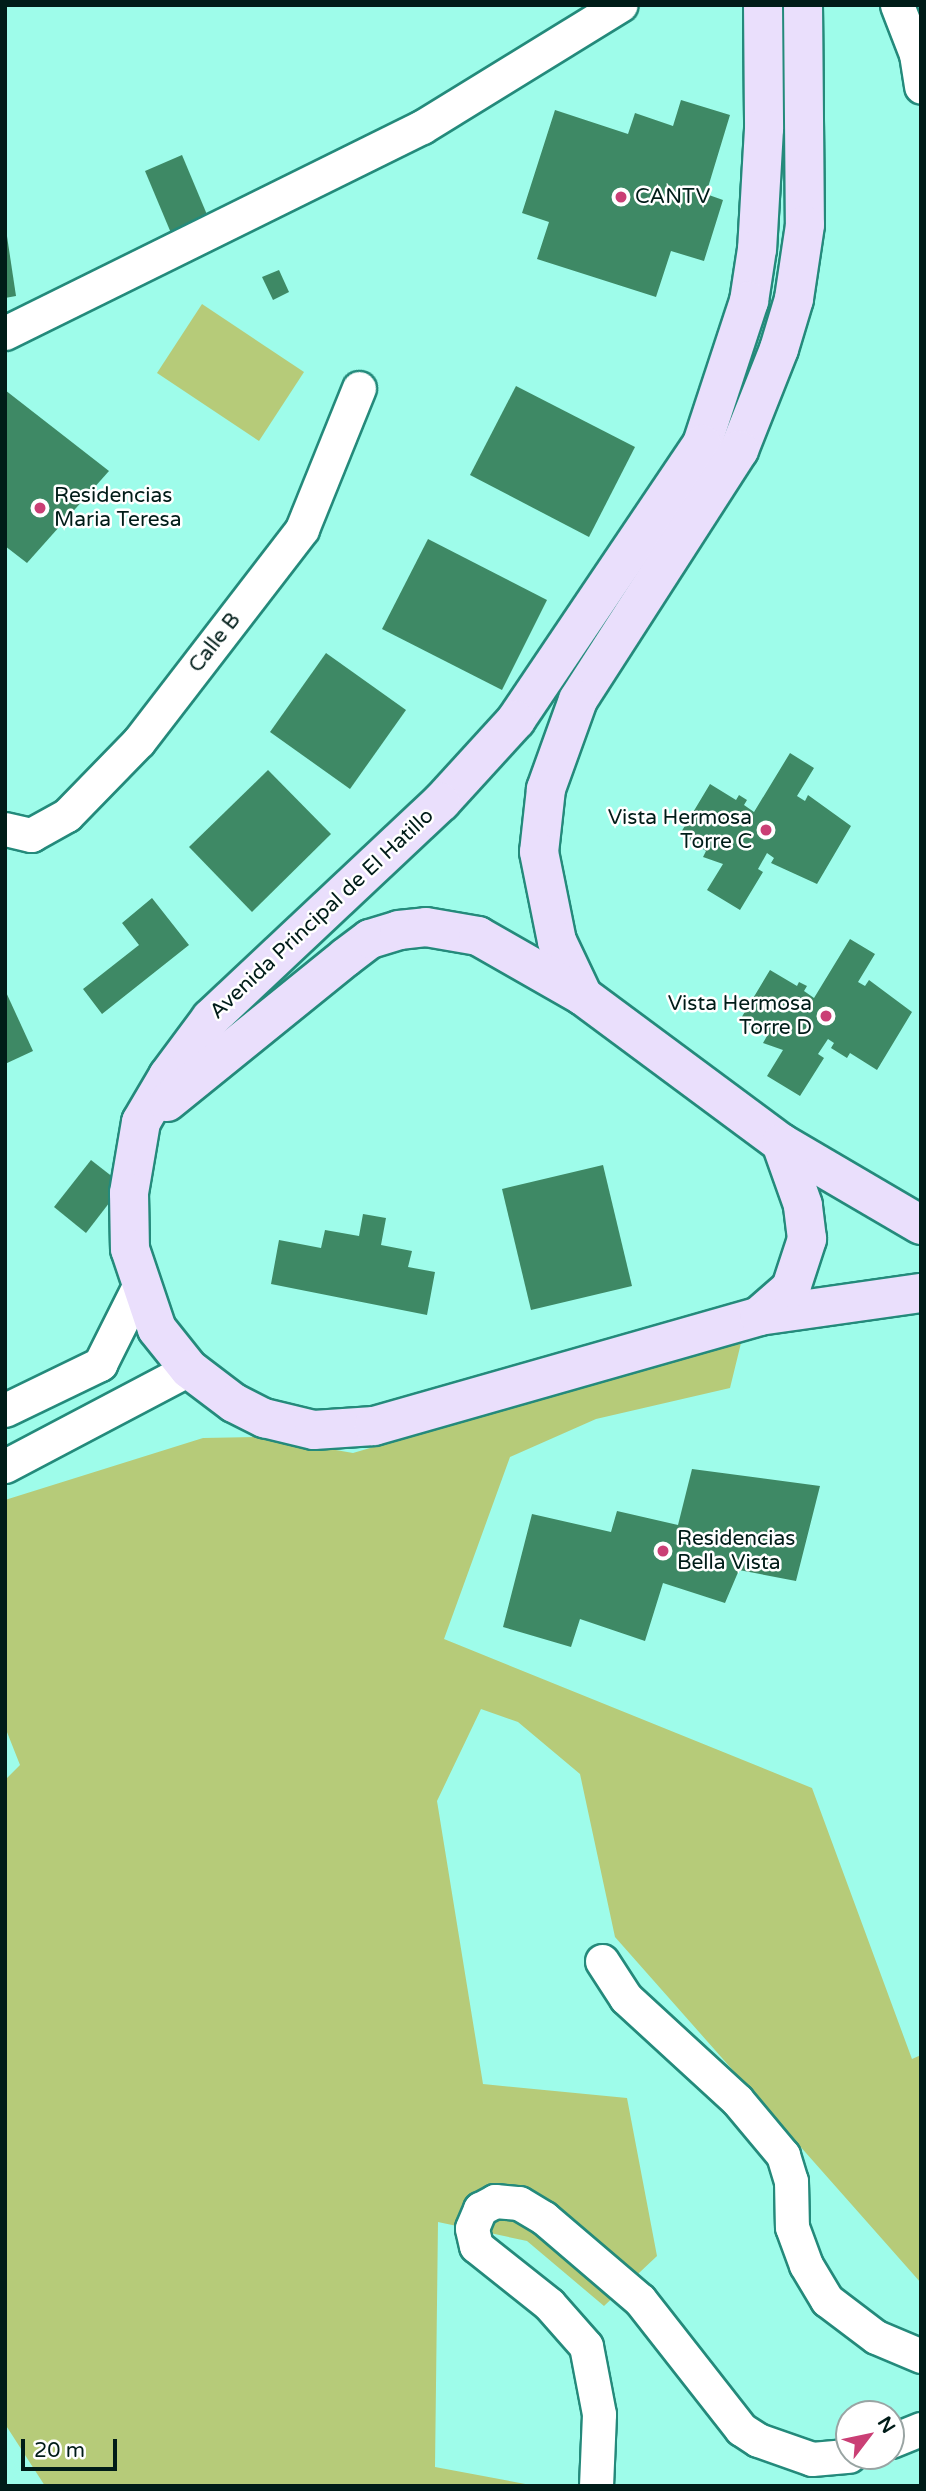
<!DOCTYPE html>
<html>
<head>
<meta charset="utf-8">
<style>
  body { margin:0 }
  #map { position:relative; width:926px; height:2491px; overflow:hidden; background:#9efcea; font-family:"Varela Round",sans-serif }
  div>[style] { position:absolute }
  .green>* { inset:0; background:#b6cb79 }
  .building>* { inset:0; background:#3e8965 }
  .roads { filter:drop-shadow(2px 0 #248a7b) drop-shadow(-2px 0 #248a7b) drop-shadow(0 2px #248a7b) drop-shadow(0 -2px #248a7b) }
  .minor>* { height:33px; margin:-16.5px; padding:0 16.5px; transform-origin:16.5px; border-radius:16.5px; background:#fff }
  .secondary>* { height:38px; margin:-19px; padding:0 19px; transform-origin:19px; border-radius:19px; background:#eadffc }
  .dots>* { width:19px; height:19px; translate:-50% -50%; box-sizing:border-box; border:4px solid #fff; border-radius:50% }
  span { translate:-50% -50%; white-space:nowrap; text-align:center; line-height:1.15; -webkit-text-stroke:5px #fff; paint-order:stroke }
  .poi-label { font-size:21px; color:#001c18 }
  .left { translate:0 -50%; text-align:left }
  .right { translate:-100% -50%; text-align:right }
  .street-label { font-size:21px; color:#001c18 }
  .frame { position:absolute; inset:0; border:7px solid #001c18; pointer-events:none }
  .north { position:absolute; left:835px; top:2400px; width:70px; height:70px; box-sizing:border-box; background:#fff; border:2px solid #99a4a3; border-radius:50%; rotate:58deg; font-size:19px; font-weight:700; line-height:28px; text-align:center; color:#001c18 }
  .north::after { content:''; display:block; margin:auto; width:24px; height:32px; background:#ca3f75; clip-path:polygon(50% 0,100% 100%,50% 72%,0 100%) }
  .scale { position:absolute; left:21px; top:2439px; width:96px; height:32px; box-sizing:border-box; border:4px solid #001c18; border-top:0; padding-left:9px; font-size:21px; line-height:24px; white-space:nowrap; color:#001c18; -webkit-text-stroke:5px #fff; paint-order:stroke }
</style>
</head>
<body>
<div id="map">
  <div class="green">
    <div style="clip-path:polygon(202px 304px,304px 372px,259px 441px,157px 373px)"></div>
    <div style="clip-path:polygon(742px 1339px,730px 1388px,596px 1419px,510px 1457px,444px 1639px,812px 1788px,912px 2059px,921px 2055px,921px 2283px,615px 1937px,580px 1774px,518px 1722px,481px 1709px,437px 1801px,483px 2084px,627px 2098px,657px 2256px,604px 2306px,527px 2241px,438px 2222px,435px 2467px,536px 2486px,45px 2486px,5px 2424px,5px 1780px,20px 1765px,5px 1727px,5px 1500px,203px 1438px,261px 1437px,353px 1453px)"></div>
  </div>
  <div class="building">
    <div style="clip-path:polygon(681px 100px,730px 115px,706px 194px,723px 200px,704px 261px,671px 251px,656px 297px,537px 259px,549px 222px,522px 213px,555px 110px,628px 134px,635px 113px,673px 126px)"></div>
    <div style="clip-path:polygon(182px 155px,208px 217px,171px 233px,145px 171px)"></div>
    <div style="clip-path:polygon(5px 223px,16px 296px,5px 298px)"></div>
    <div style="clip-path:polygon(279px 270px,289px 292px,273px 300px,262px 277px)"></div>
    <div style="clip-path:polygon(516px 386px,635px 447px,589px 537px,470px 475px)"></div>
    <div style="clip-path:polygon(5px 390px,109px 471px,27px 563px,5px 546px)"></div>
    <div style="clip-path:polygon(428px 539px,547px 600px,502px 690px,382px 629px)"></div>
    <div style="clip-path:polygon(326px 653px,406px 710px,350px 789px,270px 732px)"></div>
    <div style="clip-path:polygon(790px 753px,814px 768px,797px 796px,805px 801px,808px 795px,851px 826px,817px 884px,771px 863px,774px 858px,767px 853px,758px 869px,763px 872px,740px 910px,707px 890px,723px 864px,703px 857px,706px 851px,680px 834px,710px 784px,736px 800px,739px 795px,747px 800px,744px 805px,754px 812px)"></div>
    <div style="clip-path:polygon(268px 770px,331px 834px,252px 912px,189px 847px)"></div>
    <div style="clip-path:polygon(152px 898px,189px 945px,102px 1014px,83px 989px,139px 945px,122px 923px)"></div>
    <div style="clip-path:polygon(850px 939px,875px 954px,858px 982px,865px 986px,869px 980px,912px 1012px,877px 1070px,850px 1053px,847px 1058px,831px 1048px,834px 1043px,828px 1039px,818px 1054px,824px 1058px,800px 1096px,767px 1076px,783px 1050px,763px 1043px,767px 1036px,740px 1020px,770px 970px,797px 986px,799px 982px,807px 986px,804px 991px,814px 998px)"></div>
    <div style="clip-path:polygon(5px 990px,33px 1051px,5px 1064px)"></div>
    <div style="clip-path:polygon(91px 1160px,123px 1185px,86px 1233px,54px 1207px)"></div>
    <div style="clip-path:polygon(603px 1165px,632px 1286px,531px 1310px,502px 1189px)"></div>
    <div style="clip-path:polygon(363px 1214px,386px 1218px,381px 1245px,412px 1251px,408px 1267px,435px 1272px,427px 1315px,271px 1284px,279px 1240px,321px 1248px,325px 1230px,359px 1236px)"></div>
    <div style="clip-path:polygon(692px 1469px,820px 1486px,796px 1581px,739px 1570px,725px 1603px,663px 1583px,645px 1641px,580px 1619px,571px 1647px,503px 1627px,532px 1514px,611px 1532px,617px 1511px,678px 1525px)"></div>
  </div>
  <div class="roads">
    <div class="minor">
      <div style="left:897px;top:5px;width:53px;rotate:68.8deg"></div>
      <div style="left:916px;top:54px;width:33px;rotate:81deg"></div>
      <div style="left:5px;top:333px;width:465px;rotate:-26.3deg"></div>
      <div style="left:422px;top:127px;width:233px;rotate:-31.6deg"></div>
      <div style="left:5px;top:829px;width:27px;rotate:13deg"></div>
      <div style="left:31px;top:835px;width:41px;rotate:-29.1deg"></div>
      <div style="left:67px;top:815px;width:103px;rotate:-45.8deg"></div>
      <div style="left:139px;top:741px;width:267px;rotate:-52.4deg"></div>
      <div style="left:302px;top:529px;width:152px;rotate:-68deg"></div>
      <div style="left:5px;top:1410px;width:106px;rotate:-25.8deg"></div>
      <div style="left:100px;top:1364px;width:87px;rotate:-63.4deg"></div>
      <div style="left:5px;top:1466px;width:208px;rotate:-27.8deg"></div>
      <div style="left:602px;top:1961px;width:44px;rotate:57deg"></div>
      <div style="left:626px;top:1998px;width:151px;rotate:42.6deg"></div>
      <div style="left:737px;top:2100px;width:72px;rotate:50.1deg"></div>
      <div style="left:783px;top:2155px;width:27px;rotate:73deg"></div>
      <div style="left:791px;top:2181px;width:46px;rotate:88.8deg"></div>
      <div style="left:792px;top:2227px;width:40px;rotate:69.8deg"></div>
      <div style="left:806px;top:2265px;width:41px;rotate:59deg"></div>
      <div style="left:827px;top:2300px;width:61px;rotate:37.1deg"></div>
      <div style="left:876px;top:2337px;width:49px;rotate:22.9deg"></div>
      <div style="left:891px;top:2441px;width:32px;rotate:-22deg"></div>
      <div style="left:596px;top:2486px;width:72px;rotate:-87.6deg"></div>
      <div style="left:599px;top:2414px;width:69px;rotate:-100.8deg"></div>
      <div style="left:586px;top:2346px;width:56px;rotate:-131.4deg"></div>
      <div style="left:549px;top:2304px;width:93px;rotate:-141.5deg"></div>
      <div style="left:476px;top:2246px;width:18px;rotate:-103deg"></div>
      <div style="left:472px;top:2228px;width:21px;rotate:-67deg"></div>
      <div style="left:480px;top:2209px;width:17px;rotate:-28deg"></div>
      <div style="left:495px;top:2201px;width:24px;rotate:5deg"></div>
      <div style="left:519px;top:2203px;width:29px;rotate:31deg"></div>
      <div style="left:544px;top:2218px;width:126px;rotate:40.5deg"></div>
      <div style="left:640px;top:2300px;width:164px;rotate:51.9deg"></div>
      <div style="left:741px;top:2429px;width:20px;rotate:33deg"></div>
      <div style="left:758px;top:2440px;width:57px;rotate:19.4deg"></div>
      <div style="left:812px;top:2459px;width:37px;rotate:-5deg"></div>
    </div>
    <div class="secondary">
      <div style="left:763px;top:5px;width:124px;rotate:89.5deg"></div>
      <div style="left:764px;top:129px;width:120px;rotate:93.3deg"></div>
      <div style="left:757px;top:249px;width:53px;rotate:98.7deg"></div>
      <div style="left:749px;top:301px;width:151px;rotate:108.2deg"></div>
      <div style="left:702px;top:444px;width:333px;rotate:124deg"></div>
      <div style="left:516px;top:720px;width:111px;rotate:132.4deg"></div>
      <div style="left:441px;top:802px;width:316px;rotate:136.8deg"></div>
      <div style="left:211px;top:1018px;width:72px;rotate:126.6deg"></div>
      <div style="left:168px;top:1076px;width:53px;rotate:120.4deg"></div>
      <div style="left:141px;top:1122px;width:72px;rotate:99.6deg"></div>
      <div style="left:129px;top:1193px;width:56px;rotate:89deg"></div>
      <div style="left:130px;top:1249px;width:84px;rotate:71.4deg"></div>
      <div style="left:157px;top:1329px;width:51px;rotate:51.3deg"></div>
      <div style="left:189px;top:1369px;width:56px;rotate:37.1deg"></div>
      <div style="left:234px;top:1403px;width:34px;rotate:27deg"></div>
      <div style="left:264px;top:1418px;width:51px;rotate:13.5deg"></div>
      <div style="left:314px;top:1430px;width:60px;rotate:-3.8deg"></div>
      <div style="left:374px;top:1426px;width:400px;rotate:-15.9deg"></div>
      <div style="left:759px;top:1316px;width:164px;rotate:-8.1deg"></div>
      <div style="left:803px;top:5px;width:220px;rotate:89.5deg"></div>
      <div style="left:805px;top:225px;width:75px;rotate:98.5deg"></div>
      <div style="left:794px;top:299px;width:52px;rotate:106.7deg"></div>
      <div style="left:779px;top:349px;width:109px;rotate:111.6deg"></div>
      <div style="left:739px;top:450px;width:297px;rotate:122.8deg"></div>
      <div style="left:578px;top:700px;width:95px;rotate:109.8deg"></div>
      <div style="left:546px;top:789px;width:63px;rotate:96.3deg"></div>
      <div style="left:539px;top:852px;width:91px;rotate:78.6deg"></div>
      <div style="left:557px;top:941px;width:61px;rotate:64.7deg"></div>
      <div style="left:583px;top:996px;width:247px;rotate:36.6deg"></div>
      <div style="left:781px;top:1143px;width:162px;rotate:30.4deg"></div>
      <div style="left:167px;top:1102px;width:230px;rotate:-39deg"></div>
      <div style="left:346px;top:957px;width:30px;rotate:-37deg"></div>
      <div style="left:370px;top:939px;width:30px;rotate:-17deg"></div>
      <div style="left:399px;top:930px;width:27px;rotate:-6deg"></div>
      <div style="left:426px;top:927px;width:53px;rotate:9.8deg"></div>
      <div style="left:478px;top:936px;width:121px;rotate:29.7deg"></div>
      <div style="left:759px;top:1316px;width:43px;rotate:-41.2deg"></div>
      <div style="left:791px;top:1288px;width:52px;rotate:-71.9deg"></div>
      <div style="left:807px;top:1239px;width:34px;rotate:-97deg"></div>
      <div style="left:803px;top:1205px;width:66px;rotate:-109.5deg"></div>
    </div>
  </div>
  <div class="dots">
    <div style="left:621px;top:197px;background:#ca3f75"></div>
    <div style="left:40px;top:508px;background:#ca3f75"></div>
    <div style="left:766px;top:830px;background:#ca3f75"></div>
    <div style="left:826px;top:1016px;background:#ca3f75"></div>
    <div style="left:663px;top:1551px;background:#ca3f75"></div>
  </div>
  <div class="poi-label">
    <span class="left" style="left:635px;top:197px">CANTV</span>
    <span class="left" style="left:54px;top:508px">Residencias<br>Maria Teresa</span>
    <span class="right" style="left:752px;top:830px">Vista Hermosa<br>Torre C</span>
    <span class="right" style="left:812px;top:1016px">Vista Hermosa<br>Torre D</span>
    <span class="left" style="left:677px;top:1551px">Residencias<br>Bella Vista</span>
  </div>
  <div class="street-label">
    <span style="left:215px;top:643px;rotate:-52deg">Calle B</span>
    <span style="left:322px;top:914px;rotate:-43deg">Avenida Principal de El Hatillo</span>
  </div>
  <div class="frame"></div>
  <div class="north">N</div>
  <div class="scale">20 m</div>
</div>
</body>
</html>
